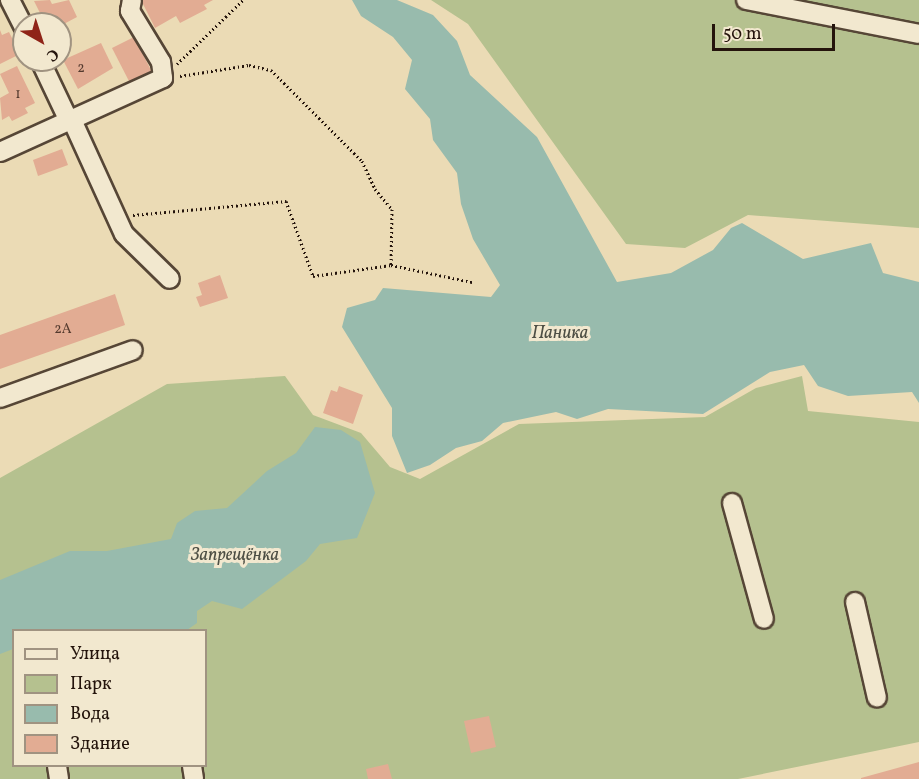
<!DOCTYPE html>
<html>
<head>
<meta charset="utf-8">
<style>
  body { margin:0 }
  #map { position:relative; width:919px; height:779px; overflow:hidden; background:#ebdbb5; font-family:Vollkorn,serif }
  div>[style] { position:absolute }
  .green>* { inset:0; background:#b5c18f }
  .water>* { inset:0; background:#98bbad }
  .building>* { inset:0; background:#e2ac93 }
  .path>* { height:3px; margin-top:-1.5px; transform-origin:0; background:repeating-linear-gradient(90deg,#24140c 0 1.5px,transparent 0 4.5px) }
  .roads { filter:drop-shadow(2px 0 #564636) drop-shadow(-2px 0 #564636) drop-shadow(0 2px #564636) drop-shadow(0 -2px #564636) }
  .minor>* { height:18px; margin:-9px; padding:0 9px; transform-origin:9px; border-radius:9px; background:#f2e8cf }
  span { translate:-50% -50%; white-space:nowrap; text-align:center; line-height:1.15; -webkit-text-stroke:6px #f2e8cf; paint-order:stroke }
  .number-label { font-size:14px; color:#543a2e }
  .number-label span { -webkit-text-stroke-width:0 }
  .water-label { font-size:18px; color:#4d4e44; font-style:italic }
  .legend { position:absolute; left:12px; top:629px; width:195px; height:138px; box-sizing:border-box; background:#f2e8cf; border:2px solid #a09381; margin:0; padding:8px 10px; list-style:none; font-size:18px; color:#24140c }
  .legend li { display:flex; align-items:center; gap:12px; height:30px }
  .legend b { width:30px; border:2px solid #a09381 }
  .north { position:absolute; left:12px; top:12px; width:60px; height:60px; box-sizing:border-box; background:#f2e8cf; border:2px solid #a09381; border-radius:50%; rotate:141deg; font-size:16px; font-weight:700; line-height:24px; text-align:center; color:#24140c }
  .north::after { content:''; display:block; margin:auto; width:21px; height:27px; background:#8f2418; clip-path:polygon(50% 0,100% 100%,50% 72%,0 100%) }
  .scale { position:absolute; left:712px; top:24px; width:123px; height:27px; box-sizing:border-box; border:3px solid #24140c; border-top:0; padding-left:8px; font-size:18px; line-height:21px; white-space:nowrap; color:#24140c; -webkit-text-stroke:4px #f2e8cf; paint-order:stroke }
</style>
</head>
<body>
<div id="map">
  <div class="green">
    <div style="clip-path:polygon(431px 0,919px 0,919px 228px,748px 215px,685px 248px,626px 244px,468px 24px)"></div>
    <div style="clip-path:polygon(evenodd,285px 376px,313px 415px,361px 433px,390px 467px,420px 479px,519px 424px,705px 417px,756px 388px,802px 376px,808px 411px,919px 422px,919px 742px,738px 779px,0 779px,0 478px,167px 384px,285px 376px,14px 630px,206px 630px,206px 766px,14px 766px,14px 630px)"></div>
  </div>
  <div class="water">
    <div style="clip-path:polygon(352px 0,397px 0,433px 15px,457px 41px,470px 75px,537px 137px,617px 282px,671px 273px,713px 250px,731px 228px,742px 223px,803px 259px,871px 243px,883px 273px,919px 282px,919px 403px,912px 392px,848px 396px,818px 386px,804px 365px,770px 372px,703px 414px,608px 409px,577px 419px,556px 412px,503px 423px,482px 441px,456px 448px,430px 465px,407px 473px,392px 436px,392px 408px,342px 327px,347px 308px,375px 300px,383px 288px,491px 297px,500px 285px,473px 239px,461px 204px,457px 173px,433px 140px,430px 119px,405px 89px,412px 60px,393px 37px,361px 16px)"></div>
    <div style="clip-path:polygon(315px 427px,341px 430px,360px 442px,375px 493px,357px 538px,320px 544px,306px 561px,242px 609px,212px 601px,197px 611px,197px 623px,187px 630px,14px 630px,13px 649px,0 654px,0 580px,70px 551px,107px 551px,171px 539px,177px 523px,195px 511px,227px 508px,267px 471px,296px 453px)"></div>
  </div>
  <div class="building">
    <div style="clip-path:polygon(50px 0,52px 4px,69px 0,77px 17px,60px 26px,37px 24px,36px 20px,42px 17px,34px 1px)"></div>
    <div style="clip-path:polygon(141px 0,213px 0,204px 5px,207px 9px,180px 23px,176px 16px,155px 28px)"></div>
    <div style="clip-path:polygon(0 30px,2px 35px,9px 32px,20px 54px,0 64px)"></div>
    <div style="clip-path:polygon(134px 37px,154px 76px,132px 87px,112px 48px)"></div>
    <div style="clip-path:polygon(101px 43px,113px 68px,78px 89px,63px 60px)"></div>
    <div style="clip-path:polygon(17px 66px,35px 103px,25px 108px,28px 113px,12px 121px,9px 116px,2px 120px,0 98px,9px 93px,0 74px)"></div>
    <div style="clip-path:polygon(62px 149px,68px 165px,38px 176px,33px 160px)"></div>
    <div style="clip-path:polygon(220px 275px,228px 298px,200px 307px,196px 297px,202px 295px,198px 283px)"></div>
    <div style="clip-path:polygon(115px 294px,125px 325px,0 369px,0 335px)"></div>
    <div style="clip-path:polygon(339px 386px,363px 395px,353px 424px,323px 413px,331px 390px,337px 392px)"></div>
    <div style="clip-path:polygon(489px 716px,496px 747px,471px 753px,464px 721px)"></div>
    <div style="clip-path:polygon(919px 762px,919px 779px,861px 779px,861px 778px)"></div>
    <div style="clip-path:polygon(388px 764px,392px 779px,368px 779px,366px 769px)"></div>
  </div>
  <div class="path">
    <div style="left:177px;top:64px;width:92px;rotate:-44.1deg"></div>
    <div style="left:180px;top:76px;width:70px;rotate:-9.1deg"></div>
    <div style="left:249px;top:65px;width:23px;rotate:13deg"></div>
    <div style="left:271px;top:70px;width:129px;rotate:45deg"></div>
    <div style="left:362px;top:161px;width:31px;rotate:65deg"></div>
    <div style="left:375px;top:189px;width:26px;rotate:50deg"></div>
    <div style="left:392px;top:209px;width:56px;rotate:91deg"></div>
    <div style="left:133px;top:215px;width:154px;rotate:-5.2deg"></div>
    <div style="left:286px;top:201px;width:80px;rotate:70.2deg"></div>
    <div style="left:313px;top:276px;width:79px;rotate:-8deg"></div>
    <div style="left:391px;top:265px;width:83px;rotate:11.9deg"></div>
  </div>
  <div class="roads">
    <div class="minor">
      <div style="left:10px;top:0;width:31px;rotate:63deg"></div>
      <div style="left:746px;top:0;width:176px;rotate:11.1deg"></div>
      <div style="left:40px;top:60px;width:68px;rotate:64.6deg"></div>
      <div style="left:72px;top:120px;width:125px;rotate:65.5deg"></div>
      <div style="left:124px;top:234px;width:64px;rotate:44.4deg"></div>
      <div style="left:0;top:152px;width:179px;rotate:-24.4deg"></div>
      <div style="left:163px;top:78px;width:16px;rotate:-97deg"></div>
      <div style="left:161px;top:62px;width:60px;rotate:-121.3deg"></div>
      <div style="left:130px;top:11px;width:11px;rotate:-80deg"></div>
      <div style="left:0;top:398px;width:141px;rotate:-19.8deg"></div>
      <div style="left:732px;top:503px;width:120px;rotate:74.6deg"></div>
      <div style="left:855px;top:602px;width:98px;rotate:77.1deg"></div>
      <div style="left:57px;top:766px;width:13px;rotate:81deg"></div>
      <div style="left:192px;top:766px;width:13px;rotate:81deg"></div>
    </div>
  </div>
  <div class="number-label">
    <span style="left:81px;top:69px">2</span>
    <span style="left:18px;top:95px">1</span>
    <span style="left:63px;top:330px">2А</span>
  </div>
  <div class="water-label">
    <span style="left:560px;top:334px">Паника</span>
    <span style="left:235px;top:556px">Запрещёнка</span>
  </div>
  <ul class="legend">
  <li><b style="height:8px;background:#f2e8cf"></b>Улица</li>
  <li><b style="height:16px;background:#b5c18f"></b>Парк</li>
  <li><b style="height:16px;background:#98bbad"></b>Вода</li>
  <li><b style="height:16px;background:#e2ac93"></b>Здание</li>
  </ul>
  <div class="north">С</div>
  <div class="scale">50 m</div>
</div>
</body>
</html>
